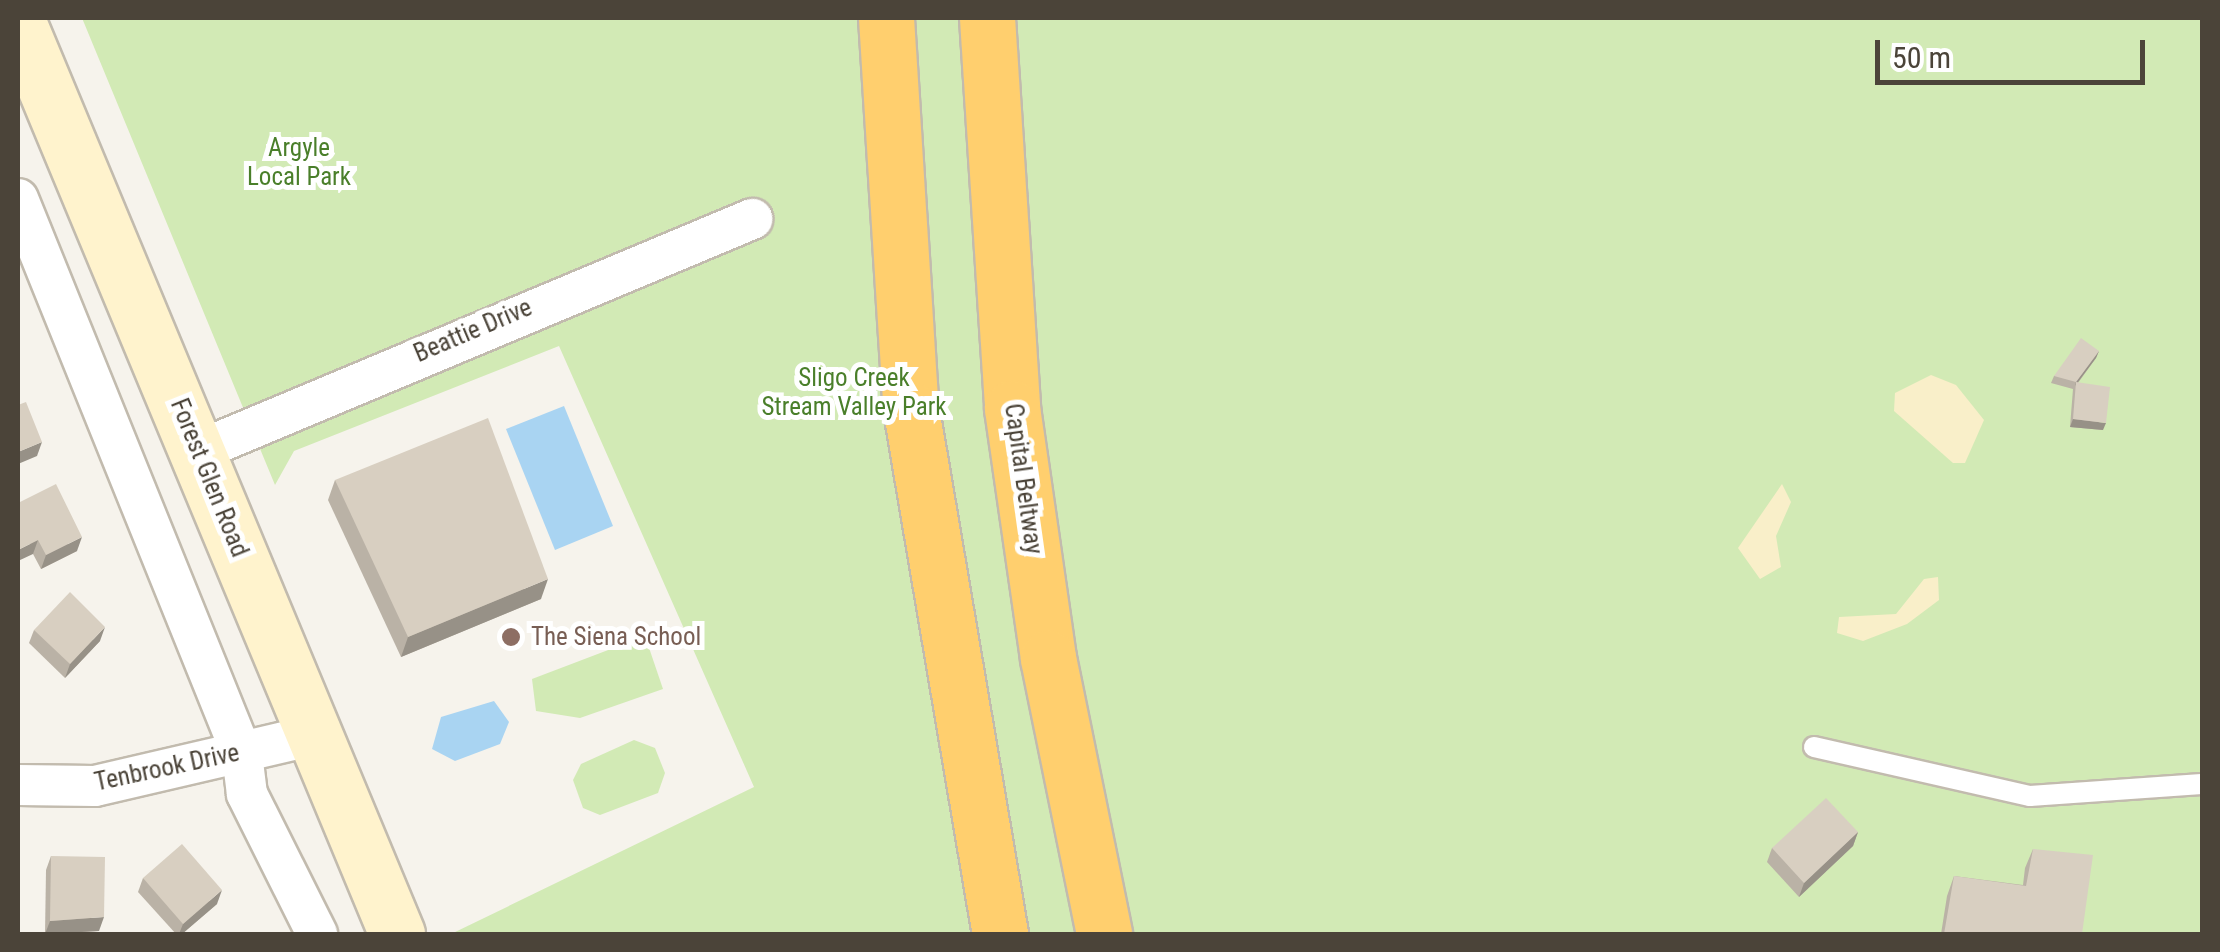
<!DOCTYPE html>
<html>
<head>
<meta charset="utf-8">
<style>
  body { margin:0 }
  #map { position:relative; width:2220px; height:952px; overflow:hidden; background:#f6f3ec; font-family:"Roboto Condensed",sans-serif }
  div>[style] { position:absolute }
  .green>* { inset:0; background:#d2eab5 }
  .sand>* { inset:0; background:#f9efc9 }
  .water>* { inset:0; background:#a9d4f2 }
  .roads { filter:drop-shadow(2px 0 #c2bbae) drop-shadow(-2px 0 #c2bbae) drop-shadow(0 2px #c2bbae) drop-shadow(0 -2px #c2bbae) }
  .lane>* { height:20px; margin:-10px; padding:0 10px; transform-origin:10px; border-radius:10px; background:#fff }
  .street>* { height:40px; margin:-20px; padding:0 20px; transform-origin:20px; border-radius:20px; background:#fff }
  .secondary>* { height:55px; margin:-27.5px; padding:0 27.5px; transform-origin:27.5px; border-radius:27.5px; background:#fff3cd }
  .highway>* { height:55px; margin:-27.5px; padding:0 27.5px; transform-origin:27.5px; border-radius:27.5px; background:#ffcf6e }
  .wall>* { inset:0; background:#bab2a6 }
  .shaded-wall>* { inset:0; background:#979187 }
  .building>* { inset:0; background:#d8cfc1 }
  .dots>* { width:28px; height:28px; translate:-50% -50%; box-sizing:border-box; border:5px solid #fff; border-radius:50% }
  span { translate:-50% -50%; white-space:nowrap; text-align:center; line-height:1.15; -webkit-text-stroke:10px #fff; paint-order:stroke }
  .park-label { font-size:25px; color:#4a7f2a }
  .street-label { font-size:25px; color:#4b4439 }
  .education-label { font-size:25px; color:#785e54 }
  .left { translate:0 -50%; text-align:left }
  .frame { position:absolute; inset:0; border:20px solid #4b4439; pointer-events:none }
  .scale { position:absolute; left:1875px; top:40px; width:270px; height:45px; box-sizing:border-box; border:5px solid #4b4439; border-top:0; padding-left:12px; font-size:30px; line-height:35px; white-space:nowrap; color:#4b4439; -webkit-text-stroke:8px #fff; paint-order:stroke }
</style>
</head>
<body>
<div id="map">
  <div class="green">
    <div style="clip-path:polygon(82px 18px,2202px 18px,2202px 934px,451px 934px,754px 787px,559px 346px,294px 451px,275px 485px)"></div>
    <div style="clip-path:polygon(645px 636px,663px 689px,580px 718px,536px 711px,532px 679px)"></div>
    <div style="clip-path:polygon(634px 740px,655px 748px,665px 773px,658px 793px,600px 815px,583px 808px,573px 780px,581px 764px)"></div>
  </div>
  <div class="sand">
    <div style="clip-path:polygon(1931px 375px,1956px 385px,1984px 420px,1965px 463px,1953px 463px,1894px 411px,1895px 393px)"></div>
    <div style="clip-path:polygon(1782px 484px,1791px 502px,1776px 536px,1781px 567px,1760px 579px,1738px 548px)"></div>
    <div style="clip-path:polygon(1938px 577px,1939px 600px,1907px 624px,1863px 641px,1837px 633px,1839px 617px,1896px 614px,1924px 579px)"></div>
  </div>
  <div class="water">
    <div style="clip-path:polygon(564px 406px,613px 526px,555px 550px,506px 429px)"></div>
    <div style="clip-path:polygon(494px 701px,509px 722px,500px 744px,455px 761px,432px 749px,441px 717px)"></div>
  </div>
  <div class="roads">
    <div class="lane">
      <div style="left:1814px;top:747px;width:221px;rotate:12.8deg"></div>
      <div style="left:2030px;top:796px;width:172px;rotate:-4deg"></div>
    </div>
    <div class="street">
      <div style="left:18px;top:199px;width:598px;rotate:68.02deg"></div>
      <div style="left:242px;top:754px;width:40px;rotate:82.9deg"></div>
      <div style="left:247px;top:794px;width:157px;rotate:63.4deg"></div>
      <div style="left:198px;top:451px;width:601px;rotate:-22.72deg"></div>
      <div style="left:18px;top:785px;width:77px;rotate:0.7deg"></div>
      <div style="left:95px;top:786px;width:226px;rotate:-13.1deg"></div>
    </div>
    <div class="secondary">
      <div style="left:18px;top:22px;width:988px;rotate:67.43deg"></div>
    </div>
    <div class="highway">
      <div style="left:886px;top:18px;width:393px;rotate:86.4deg"></div>
      <div style="left:911px;top:410px;width:532px;rotate:80.36deg"></div>
      <div style="left:987px;top:18px;width:391px;rotate:86.3deg"></div>
      <div style="left:1012px;top:408px;width:253px;rotate:81.8deg"></div>
      <div style="left:1048px;top:658px;width:282px;rotate:78.5deg"></div>
    </div>
  </div>
  <div class="wall">
    <div style="clip-path:polygon(2099px 351px,2096px 358px,2078px 383px,2103px 430px,2070px 427px,2073px 389px,2051px 383px,2054px 376px)"></div>
    <div style="clip-path:polygon(335px 480px,541px 599px,401px 657px,328px 500px)"></div>
    <div style="clip-path:polygon(18px 503px,77px 551px,41px 569px,33px 554px)"></div>
    <div style="clip-path:polygon(34px 630px,100px 641px,65px 678px,29px 643px)"></div>
    <div style="clip-path:polygon(1858px 832px,1853px 846px,1799px 897px,1767px 862px,1772px 848px)"></div>
    <div style="clip-path:polygon(2033px 849px,2082px 934px,1941px 934px,1947px 896px,1954px 876px,2023px 885px,2025px 868px)"></div>
    <div style="clip-path:polygon(51px 856px,99px 931px,45px 934px,46px 870px)"></div>
    <div style="clip-path:polygon(143px 878px,217px 904px,182px 934px,176px 934px,138px 892px)"></div>
  </div>
  <div class="shaded-wall">
    <div style="clip-path:polygon(2099px 351px,2096px 358px,2075px 386px,2076px 382px)"></div>
    <div style="clip-path:polygon(2073px 419px,2106px 423px,2103px 430px,2070px 427px)"></div>
    <div style="clip-path:polygon(42px 442px,37px 456px,18px 464px,18px 452px)"></div>
    <div style="clip-path:polygon(82px 537px,77px 551px,41px 569px,46px 555px)"></div>
    <div style="clip-path:polygon(38px 540px,33px 554px,18px 561px,18px 550px)"></div>
    <div style="clip-path:polygon(548px 579px,541px 599px,401px 657px,408px 637px)"></div>
    <div style="clip-path:polygon(105px 627px,100px 641px,65px 678px,70px 664px)"></div>
    <div style="clip-path:polygon(1858px 832px,1853px 846px,1799px 897px,1804px 883px)"></div>
    <div style="clip-path:polygon(222px 890px,217px 904px,182px 934px,179px 934px,183px 924px)"></div>
    <div style="clip-path:polygon(104px 917px,99px 931px,45px 934px,50px 921px)"></div>
  </div>
  <div class="building">
    <div style="clip-path:polygon(2081px 338px,2099px 351px,2076px 382px,2054px 376px)"></div>
    <div style="clip-path:polygon(2076px 382px,2110px 387px,2106px 423px,2073px 419px)"></div>
    <div style="clip-path:polygon(26px 402px,42px 442px,18px 452px,18px 405px)"></div>
    <div style="clip-path:polygon(488px 418px,548px 579px,408px 637px,335px 480px)"></div>
    <div style="clip-path:polygon(56px 484px,82px 537px,46px 555px,38px 540px,18px 550px,18px 503px)"></div>
    <div style="clip-path:polygon(70px 592px,105px 627px,70px 664px,34px 630px)"></div>
    <div style="clip-path:polygon(1826px 798px,1858px 832px,1804px 883px,1772px 848px)"></div>
    <div style="clip-path:polygon(182px 844px,222px 890px,183px 924px,143px 878px)"></div>
    <div style="clip-path:polygon(2033px 849px,2093px 855px,2082px 934px,1944px 934px,1954px 876px,2026px 886px)"></div>
    <div style="clip-path:polygon(51px 856px,105px 857px,104px 917px,50px 921px)"></div>
  </div>
  <div class="dots">
    <div style="left:511px;top:637px;background:#8d6e63"></div>
  </div>
  <div class="park-label">
    <span style="left:299px;top:163px">Argyle<br>Local Park</span>
    <span style="left:854px;top:393px">Sligo Creek<br>Stream Valley Park</span>
  </div>
  <div class="street-label">
    <span style="left:473px;top:331px;rotate:-23deg">Beattie Drive</span>
    <span style="left:209px;top:478px;rotate:68deg">Forest Glen Road</span>
    <span style="left:1023px;top:479px;rotate:82deg">Capital Beltway</span>
    <span style="left:167px;top:768px;rotate:-12deg">Tenbrook Drive</span>
  </div>
  <div class="education-label">
    <span class="left" style="left:531px;top:637px">The Siena School</span>
  </div>
  <div class="frame"></div>
  <div class="scale">50 m</div>
</div>
</body>
</html>
